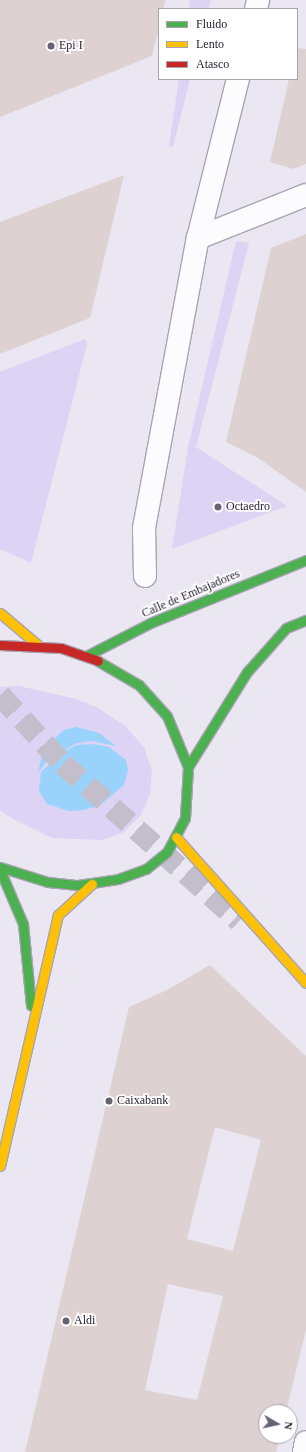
<!DOCTYPE html>
<html>
<head>
<meta charset="utf-8">
<style>
  body { margin:0 }
  #map { position:relative; width:306px; height:1452px; overflow:hidden; background:#eae7f3; font-family:Georgia,serif }
  div>[style] { position:absolute }
  .green>* { inset:0; background:#dcd3f5 }
  .water>* { inset:0; background:#99d3fb }
  .building>* { inset:0; background:#ddd2d1 }
  .primary-tunnel>* { height:22px; margin-top:-11px; transform-origin:0; background:repeating-linear-gradient(90deg,#c2becc 0 22px,transparent 0 33px) }
  .roads { filter:drop-shadow(1px 0 #a9a4b3) drop-shadow(-1px 0 #a9a4b3) drop-shadow(0 1px #a9a4b3) drop-shadow(0 -1px #a9a4b3) }
  .street>* { height:22px; margin:-11px; padding:0 11px; transform-origin:11px; border-radius:11px; background:#fcfbfd }
  .fast>* { height:9px; margin:-4.5px; padding:0 4.5px; transform-origin:4.5px; border-radius:4.5px; background:#4caf50 }
  .slow>* { height:9px; margin:-4.5px; padding:0 4.5px; transform-origin:4.5px; border-radius:4.5px; background:#ffc107 }
  .jam>* { height:9px; margin:-4.5px; padding:0 4.5px; transform-origin:4.5px; border-radius:4.5px; background:#c62828 }
  .dots>* { width:11px; height:11px; translate:-50% -50%; box-sizing:border-box; border:2px solid #fff; border-radius:50% }
  span { translate:-50% -50%; white-space:nowrap; text-align:center; line-height:1.15; -webkit-text-stroke:3.5px #fff; paint-order:stroke }
  .poi-label { font-size:12px; color:#211b2e }
  .left { translate:0 -50%; text-align:left }
  .street-label { font-size:12px; color:#211b2e }
  .legend { position:absolute; left:158px; top:8px; width:140px; height:72px; box-sizing:border-box; background:#fff; border:1px solid #a6a4ab; margin:0; padding:5px 7px; list-style:none; font-size:12px; color:#211b2e }
  .legend li { display:flex; align-items:center; gap:8px; height:20px }
  .legend b { width:20px; border:1px solid #a6a4ab }
  .north { position:absolute; left:258px; top:1404px; width:40px; height:40px; box-sizing:border-box; background:#fff; border:1px solid #a6a4ab; border-radius:50%; rotate:99deg; font-size:11px; font-weight:700; line-height:16px; text-align:center; color:#211b2e }
  .north::after { content:''; display:block; margin:auto; width:14px; height:18px; background:#676273; clip-path:polygon(50% 0,100% 100%,50% 72%,0 100%) }
</style>
</head>
<body>
<div id="map">
  <div class="green">
    <div style="clip-path:polygon(190px 0,211px 0,208px 9px,189px 9px)"></div>
    <div style="clip-path:polygon(179px 79px,190px 79px,173px 147px,169px 146px)"></div>
    <div style="clip-path:polygon(236px 241px,249px 243px,196px 447px,287px 506px,172px 549px,188px 447px)"></div>
    <div style="clip-path:polygon(85px 339px,87px 344px,31px 563px,0 549px,0 372px)"></div>
    <div style="clip-path:polygon(19px 686px,76px 699px,98px 708px,124px 725px,144px 747px,152px 770px,150px 794px,141px 815px,124px 832px,103px 840px,52px 838px,13px 819px,0 810px,0 687px)"></div>
  </div>
  <div class="water">
    <div style="clip-path:polygon(76px 727px,99px 733px,116px 746px,91px 741px,77px 743px,48px 759px,38px 773px,43px 751px,49px 743px,64px 730px)"></div>
    <div style="clip-path:polygon(92px 744px,109px 747px,126px 760px,128px 770px,124px 785px,99px 806px,83px 810px,69px 811px,47px 804px,39px 791px,41px 772px,62px 752px,77px 745px)"></div>
  </div>
  <div class="building">
    <div style="clip-path:polygon(0 0,166px 0,163px 9px,159px 9px,159px 28px,152px 56px,0 117px)"></div>
    <div style="clip-path:polygon(297px 48px,306px 49px,306px 164px,293px 169px,270px 162px,289px 79px,297px 79px)"></div>
    <div style="clip-path:polygon(124px 175px,90px 318px,0 354px,0 222px)"></div>
    <div style="clip-path:polygon(306px 234px,306px 492px,258px 458px,226px 442px,271px 248px)"></div>
    <div style="clip-path:polygon(evenodd,210px 965px,306px 1056px,306px 1330px,286px 1412px,266px 1412px,266px 1436px,280px 1436px,276px 1452px,25px 1452px,129px 1007px,167px 990px,210px 965px,215px 1127px,261px 1140px,233px 1251px,187px 1239px,215px 1127px,210px 965px,168px 1284px,223px 1296px,197px 1400px,145px 1390px,168px 1284px)"></div>
  </div>
  <div class="primary-tunnel">
    <div style="left:0;top:695px;width:93px;rotate:47.6deg"></div>
    <div style="left:63px;top:764px;width:236px;rotate:41.7deg"></div>
  </div>
  <div class="roads">
    <div class="street">
      <div style="left:256px;top:9px;width:9px;rotate:-77deg"></div>
      <div style="left:198px;top:238px;width:116px;rotate:-21.7deg"></div>
      <div style="left:145px;top:576px;width:48px;rotate:-91.2deg"></div>
      <div style="left:144px;top:528px;width:295px;rotate:-79.5deg"></div>
      <div style="left:198px;top:238px;width:164px;rotate:-75.9deg"></div>
      <div style="left:304px;top:1452px;width:10px;rotate:-79deg"></div>
    </div>
    <div class="fast">
      <div style="left:88px;top:655px;width:70px;rotate:-27.3deg"></div>
      <div style="left:150px;top:623px;width:168px;rotate:-22deg"></div>
      <div style="left:188px;top:767px;width:112px;rotate:-58.2deg"></div>
      <div style="left:247px;top:672px;width:59px;rotate:-48.4deg"></div>
      <div style="left:286px;top:628px;width:22px;rotate:-22deg"></div>
      <div style="left:0;top:867px;width:50px;rotate:17.4deg"></div>
      <div style="left:48px;top:882px;width:30px;rotate:6deg"></div>
      <div style="left:78px;top:885px;width:40px;rotate:-8.5deg"></div>
      <div style="left:118px;top:879px;width:30px;rotate:-20deg"></div>
      <div style="left:146px;top:869px;width:27px;rotate:-39deg"></div>
      <div style="left:167px;top:852px;width:38px;rotate:-62deg"></div>
      <div style="left:185px;top:818px;width:51px;rotate:-86.6deg"></div>
      <div style="left:188px;top:767px;width:55px;rotate:-112.4deg"></div>
      <div style="left:167px;top:716px;width:42px;rotate:-132.1deg"></div>
      <div style="left:139px;top:685px;width:48px;rotate:-149.7deg"></div>
      <div style="left:0;top:870px;width:59px;rotate:66.9deg"></div>
      <div style="left:23px;top:924px;width:82px;rotate:84.4deg"></div>
    </div>
    <div class="slow">
      <div style="left:0;top:613px;width:50px;rotate:40.1deg"></div>
      <div style="left:176px;top:837px;width:195px;rotate:48.3deg"></div>
      <div style="left:0;top:1166px;width:258px;rotate:-77deg"></div>
      <div style="left:58px;top:915px;width:46px;rotate:-42.4deg"></div>
    </div>
    <div class="jam">
      <div style="left:0;top:645px;width:61px;rotate:2.8deg"></div>
      <div style="left:61px;top:648px;width:39px;rotate:19deg"></div>
    </div>
  </div>
  <div class="dots">
    <div style="left:51px;top:46px;background:#676273"></div>
    <div style="left:218px;top:507px;background:#676273"></div>
    <div style="left:109px;top:1101px;background:#676273"></div>
    <div style="left:66px;top:1321px;background:#676273"></div>
  </div>
  <div class="poi-label">
    <span class="left" style="left:59px;top:46px">Epi I</span>
    <span class="left" style="left:226px;top:507px">Octaedro</span>
    <span class="left" style="left:117px;top:1101px">Caixabank</span>
    <span class="left" style="left:74px;top:1321px">Aldi</span>
  </div>
  <div class="street-label">
    <span style="left:191px;top:594px;rotate:-23deg">Calle de Embajadores</span>
  </div>
  <ul class="legend">
  <li><b style="height:5px;background:#4caf50"></b>Fluido</li>
  <li><b style="height:5px;background:#ffc107"></b>Lento</li>
  <li><b style="height:5px;background:#c62828"></b>Atasco</li>
  </ul>
  <div class="north">N</div>
</div>
</body>
</html>
